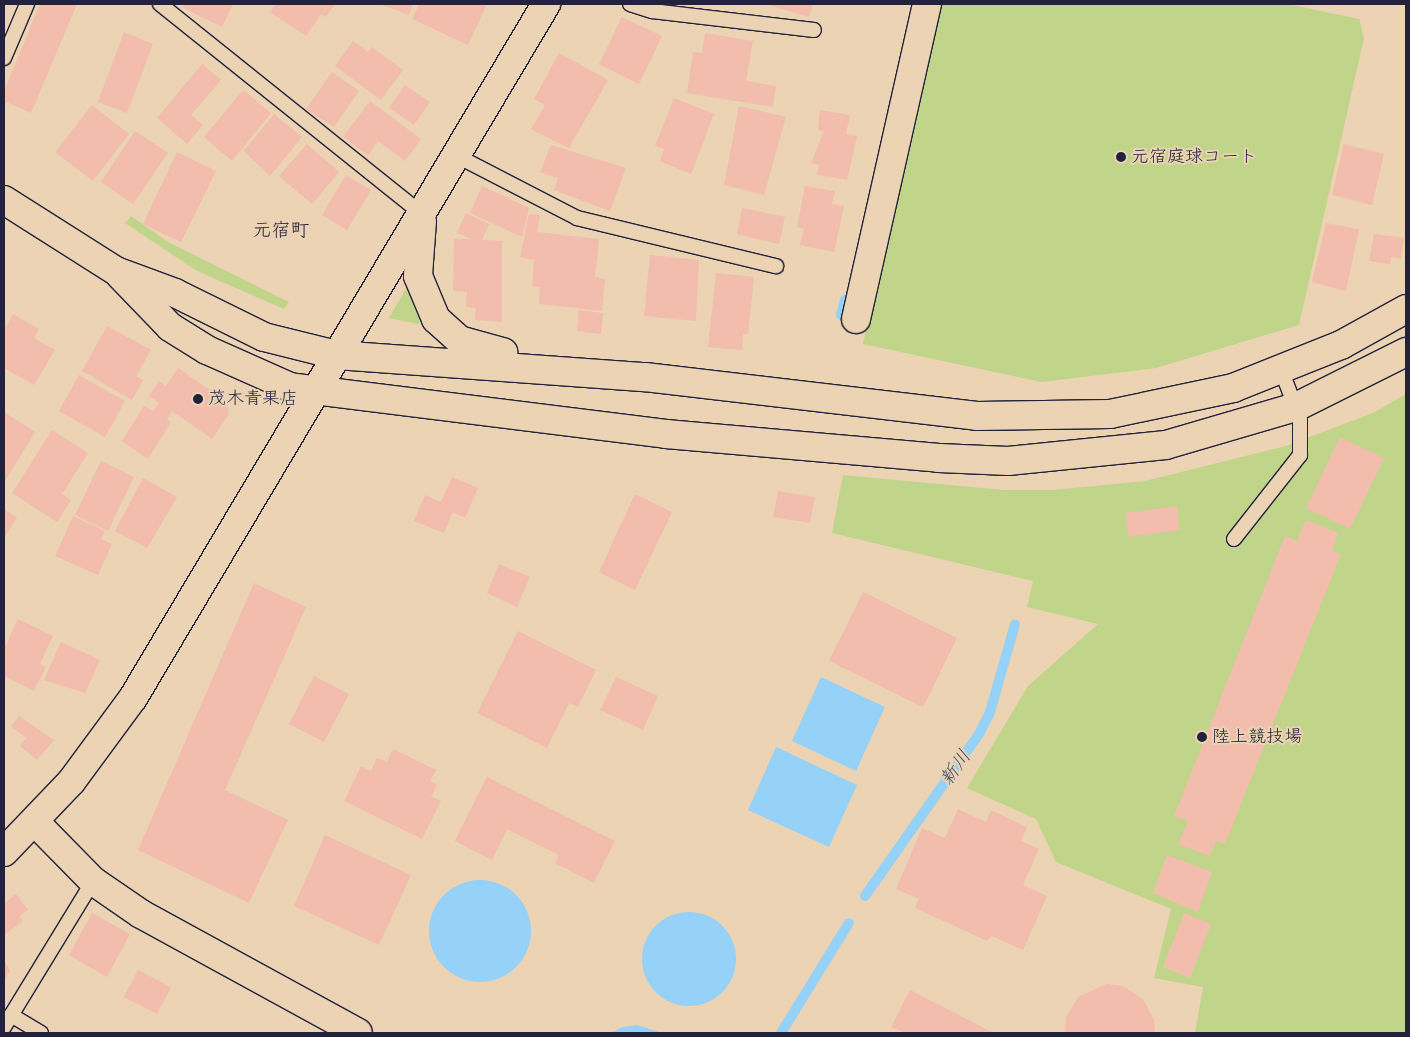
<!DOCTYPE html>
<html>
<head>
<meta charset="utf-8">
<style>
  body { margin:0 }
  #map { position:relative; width:1410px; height:1037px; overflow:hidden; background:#ebd3b4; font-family:Pangolin,"Klee One",sans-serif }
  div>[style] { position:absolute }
  .green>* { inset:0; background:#c0d58a }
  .water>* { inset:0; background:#96d2f7 }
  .round { border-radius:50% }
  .stream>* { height:10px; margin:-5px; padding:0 5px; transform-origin:5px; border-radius:5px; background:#96d2f7 }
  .building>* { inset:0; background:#f2bdac }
  .roads { filter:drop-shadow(1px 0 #22223b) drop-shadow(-1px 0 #22223b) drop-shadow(0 1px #22223b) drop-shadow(0 -1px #22223b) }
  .service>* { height:14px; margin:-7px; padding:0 7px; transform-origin:7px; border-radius:7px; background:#ebd3b4 }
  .minor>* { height:28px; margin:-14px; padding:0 14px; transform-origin:14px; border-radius:14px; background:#ebd3b4 }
  .tertiary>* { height:28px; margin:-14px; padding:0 14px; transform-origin:14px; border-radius:14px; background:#ebd3b4 }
  .dots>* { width:14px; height:14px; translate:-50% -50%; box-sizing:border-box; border:2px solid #ebd3b4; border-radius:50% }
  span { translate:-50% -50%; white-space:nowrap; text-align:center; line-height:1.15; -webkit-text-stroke:4px #ebd3b4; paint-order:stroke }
  .poi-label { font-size:18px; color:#22223b }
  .left { translate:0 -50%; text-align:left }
  .neighbourhood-label { font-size:19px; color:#22223b }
  .water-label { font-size:19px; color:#394561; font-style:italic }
  .frame { position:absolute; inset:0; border:5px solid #22223b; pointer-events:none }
</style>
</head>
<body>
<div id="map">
  <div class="green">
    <div style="clip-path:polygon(938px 4px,1288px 4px,1359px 19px,1364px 38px,1299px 325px,1156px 368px,1042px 382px,863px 344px)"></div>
    <div style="clip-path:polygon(131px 216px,168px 242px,289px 302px,284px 309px,197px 271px,125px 223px)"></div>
    <div style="clip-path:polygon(408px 285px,422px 319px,418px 324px,389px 318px)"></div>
    <div style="clip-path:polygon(1406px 394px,1406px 1033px,1195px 1033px,1203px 987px,1154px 978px,1171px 909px,1056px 862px,1036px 819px,967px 788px,1028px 686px,1098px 624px,1027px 607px,1033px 581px,832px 533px,843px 475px,1003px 490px,1054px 490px,1145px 481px,1286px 446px,1373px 413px)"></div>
  </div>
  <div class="water">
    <div style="clip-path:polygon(821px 677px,885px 707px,856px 771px,792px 741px)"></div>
    <div style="clip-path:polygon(776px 747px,857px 785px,829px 847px,748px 810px)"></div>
    <div class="round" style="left:429px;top:880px;width:102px;height:102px"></div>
    <div class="round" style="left:642px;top:912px;width:94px;height:94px"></div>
    <div style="clip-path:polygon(637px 1025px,663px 1033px,611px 1033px,622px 1027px)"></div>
  </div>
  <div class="stream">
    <div style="left:841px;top:315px;width:16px;rotate:-75deg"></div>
    <div style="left:865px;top:896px;width:198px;rotate:-54.9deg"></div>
    <div style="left:979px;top:734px;width:25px;rotate:-63deg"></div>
    <div style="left:990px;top:712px;width:91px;rotate:-74.1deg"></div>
    <div style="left:781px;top:1033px;width:129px;rotate:-58.3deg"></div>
  </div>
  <div class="building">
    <div style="clip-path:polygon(40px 4px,77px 4px,31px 113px,4px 101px,4px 91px)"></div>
    <div style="clip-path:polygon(184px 4px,233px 4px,222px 27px,183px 8px)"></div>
    <div style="clip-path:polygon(276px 4px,335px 4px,326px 17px,321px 14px,306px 36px,270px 12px)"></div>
    <div style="clip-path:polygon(379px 4px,413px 4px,409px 15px)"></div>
    <div style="clip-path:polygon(419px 4px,480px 4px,486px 6px,468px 45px,412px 19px)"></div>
    <div style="clip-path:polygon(766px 4px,813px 4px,809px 17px)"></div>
    <div style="clip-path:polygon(622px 17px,662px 36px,639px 84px,599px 64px)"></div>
    <div style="clip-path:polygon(124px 32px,153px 44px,127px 113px,98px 102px)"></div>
    <div style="clip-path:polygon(705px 33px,753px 41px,746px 81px,776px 86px,773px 107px,687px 93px,693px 52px,702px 53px)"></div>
    <div style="clip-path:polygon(353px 41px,368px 52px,372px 47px,403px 70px,381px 100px,335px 66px)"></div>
    <div style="clip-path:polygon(559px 53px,608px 80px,569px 148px,531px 129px,545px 105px,534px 99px)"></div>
    <div style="clip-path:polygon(202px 64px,221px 80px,191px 115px,203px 125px,187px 144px,157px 118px)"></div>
    <div style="clip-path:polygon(332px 72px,359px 91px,334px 127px,306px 109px)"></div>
    <div style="clip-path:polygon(405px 85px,430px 102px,414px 125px,389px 108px)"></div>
    <div style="clip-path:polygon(243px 90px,271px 113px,232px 161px,204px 137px)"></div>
    <div style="clip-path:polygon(674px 98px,714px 114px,691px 174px,660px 161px,664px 149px,655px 146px)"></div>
    <div style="clip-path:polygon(370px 101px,421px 139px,405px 161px,378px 141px,368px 155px,343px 137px)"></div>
    <div style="clip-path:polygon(92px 105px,129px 134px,93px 181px,55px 152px)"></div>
    <div style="clip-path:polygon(739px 106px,786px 117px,764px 195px,724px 185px)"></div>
    <div style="clip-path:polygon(820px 110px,850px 115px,846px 134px,857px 136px,847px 180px,817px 175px,819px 165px,811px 163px,824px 131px,818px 130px)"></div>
    <div style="clip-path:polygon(274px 114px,302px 137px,270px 176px,244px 151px)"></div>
    <div style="clip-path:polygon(135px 131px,168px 153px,133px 204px,101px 182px)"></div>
    <div style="clip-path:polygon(307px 144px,339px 172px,312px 204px,279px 176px)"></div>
    <div style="clip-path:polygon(1344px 144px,1384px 154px,1372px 205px,1332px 195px)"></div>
    <div style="clip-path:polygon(551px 145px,626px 168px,610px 211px,554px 190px,558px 178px,540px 172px)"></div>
    <div style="clip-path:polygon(177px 152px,216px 171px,181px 242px,143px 224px)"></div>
    <div style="clip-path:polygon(346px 175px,371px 190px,347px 230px,322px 215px)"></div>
    <div style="clip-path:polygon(482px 186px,529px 208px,522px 237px,470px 213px)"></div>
    <div style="clip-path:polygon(805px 186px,835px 191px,832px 204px,844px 206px,834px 252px,800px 245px,804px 229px,797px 227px)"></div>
    <div style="clip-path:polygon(742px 208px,785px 217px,779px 244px,737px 234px)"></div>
    <div style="clip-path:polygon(466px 213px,489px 224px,482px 240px,502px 241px,502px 322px,475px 320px,476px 308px,466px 307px,467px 292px,453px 291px,454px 239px,472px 239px,457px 233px)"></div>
    <div style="clip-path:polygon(529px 214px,540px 215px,537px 232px,599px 239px,595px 277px,605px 279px,602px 311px,539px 304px,540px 287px,532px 286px,534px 260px,520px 257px)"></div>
    <div style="clip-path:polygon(1326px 223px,1359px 229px,1346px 291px,1312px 282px)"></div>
    <div style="clip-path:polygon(1374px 234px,1404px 238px,1401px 258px,1391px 257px,1390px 264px,1369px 261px)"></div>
    <div style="clip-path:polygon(650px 255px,699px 260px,696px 321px,644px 316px)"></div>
    <div style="clip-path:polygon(716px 273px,754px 277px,748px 334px,743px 334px,742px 350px,708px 347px)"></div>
    <div style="clip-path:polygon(579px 310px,603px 313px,601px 334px,577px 331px)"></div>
    <div style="clip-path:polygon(13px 314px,39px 329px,34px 338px,55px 350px,34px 385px,4px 368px,4px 330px)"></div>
    <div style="clip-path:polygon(107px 326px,151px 350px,136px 376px,143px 380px,132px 400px,82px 371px)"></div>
    <div style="clip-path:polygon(178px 368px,227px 402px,229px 414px,212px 439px,172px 411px,167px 420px,171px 422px,148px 459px,122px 441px,144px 406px,153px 411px,159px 403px,149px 396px,159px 381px,166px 386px)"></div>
    <div style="clip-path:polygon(79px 375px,125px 401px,105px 437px,59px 411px)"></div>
    <div style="clip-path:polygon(4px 412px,35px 432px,4px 483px)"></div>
    <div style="clip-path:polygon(52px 430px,88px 453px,62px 494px,71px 500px,57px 522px,12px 493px)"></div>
    <div style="clip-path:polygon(1340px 437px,1384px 458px,1350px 529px,1306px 508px)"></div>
    <div style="clip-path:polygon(101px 461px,134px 477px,108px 531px,75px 515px)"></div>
    <div style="clip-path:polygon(452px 477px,478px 488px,465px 518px,453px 512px,444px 533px,414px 521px,425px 495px,441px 502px)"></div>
    <div style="clip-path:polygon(143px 478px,177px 497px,147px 548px,115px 531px)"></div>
    <div style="clip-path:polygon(778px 491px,815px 497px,810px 523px,773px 517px)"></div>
    <div style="clip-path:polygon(635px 494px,672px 512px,635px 590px,599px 572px)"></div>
    <div style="clip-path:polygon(1177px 506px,1180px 530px,1129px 537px,1125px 513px)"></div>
    <div style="clip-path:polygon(4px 509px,17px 518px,4px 538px)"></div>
    <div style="clip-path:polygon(73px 516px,105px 531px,101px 539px,112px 544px,98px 575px,55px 556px)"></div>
    <div style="clip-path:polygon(1306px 520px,1338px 533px,1332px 551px,1341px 554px,1225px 844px,1216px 841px,1210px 856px,1178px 844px,1188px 821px,1174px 816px,1285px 536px,1297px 541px)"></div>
    <div style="clip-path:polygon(499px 564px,530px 577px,517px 607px,487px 593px)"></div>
    <div style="clip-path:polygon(254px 583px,306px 607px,225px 790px,288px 820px,249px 903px,138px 850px)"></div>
    <div style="clip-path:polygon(863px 592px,957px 638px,923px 707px,829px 661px)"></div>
    <div style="clip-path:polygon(18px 619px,53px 636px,40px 664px,46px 667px,34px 691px,4px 676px,4px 649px)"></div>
    <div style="clip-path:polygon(518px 631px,596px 670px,578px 707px,569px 703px,547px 748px,477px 713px)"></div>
    <div style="clip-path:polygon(61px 642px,100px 660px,85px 693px,44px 680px)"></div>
    <div style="clip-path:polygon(314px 676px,349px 694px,324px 742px,289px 724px)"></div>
    <div style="clip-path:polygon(616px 677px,658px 696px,643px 730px,600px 710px)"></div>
    <div style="clip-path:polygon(19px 716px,54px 740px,37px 760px,20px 746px,26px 738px,11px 726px)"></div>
    <div style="clip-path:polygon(393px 749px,436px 770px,430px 781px,437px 785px,431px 797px,441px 801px,422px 839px,344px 801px,361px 766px,371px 771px,377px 758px,387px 762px)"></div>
    <div style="clip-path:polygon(487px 777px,615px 841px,594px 883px,555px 863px,559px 855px,507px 829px,492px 860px,455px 841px)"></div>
    <div style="clip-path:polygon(958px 809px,986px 822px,991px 810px,1027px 827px,1021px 841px,1039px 849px,1023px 885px,1047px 896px,1023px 950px,992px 936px,987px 941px,915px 908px,919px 899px,896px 889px,922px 828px,945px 838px)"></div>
    <div style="clip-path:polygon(325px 835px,411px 875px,379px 945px,294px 906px)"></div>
    <div style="clip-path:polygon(1167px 855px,1212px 872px,1198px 912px,1153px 893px)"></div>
    <div style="clip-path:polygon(16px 894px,28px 910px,19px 916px,23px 921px,4px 935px,4px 904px)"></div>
    <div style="clip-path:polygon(92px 913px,130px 934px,107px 977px,69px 955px)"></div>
    <div style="clip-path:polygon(1184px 913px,1211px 924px,1190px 978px,1163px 967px)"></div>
    <div style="clip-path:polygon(4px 960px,10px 971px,4px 980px)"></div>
    <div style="clip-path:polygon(138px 970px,171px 987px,157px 1014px,124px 997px)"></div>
    <div style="clip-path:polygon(1107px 984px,1123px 986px,1143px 999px,1154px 1020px,1155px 1033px,1065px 1033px,1066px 1017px,1078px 997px)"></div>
    <div style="clip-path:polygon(910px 990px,992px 1032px,906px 1033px,891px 1027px)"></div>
  </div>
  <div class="roads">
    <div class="service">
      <div style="left:160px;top:4px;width:336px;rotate:38.7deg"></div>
      <div style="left:630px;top:4px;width:23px;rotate:18deg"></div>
      <div style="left:652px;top:11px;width:163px;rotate:6.7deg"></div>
      <div style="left:4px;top:58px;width:59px;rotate:-66.9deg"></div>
      <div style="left:457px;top:156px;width:135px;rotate:27.3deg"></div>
      <div style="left:577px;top:218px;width:205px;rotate:13.6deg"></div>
      <div style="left:1234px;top:539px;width:107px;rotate:-51.8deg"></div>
      <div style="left:1300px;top:455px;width:36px;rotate:-90deg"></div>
      <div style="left:1300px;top:419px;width:50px;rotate:-111deg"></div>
      <div style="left:11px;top:1015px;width:35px;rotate:31deg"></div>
      <div style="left:4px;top:1027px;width:171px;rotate:-58.6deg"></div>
    </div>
    <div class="minor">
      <div style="left:856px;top:319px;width:323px;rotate:-77.3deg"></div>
      <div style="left:35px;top:822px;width:83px;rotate:45.5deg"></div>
      <div style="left:93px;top:881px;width:58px;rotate:34.5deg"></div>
      <div style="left:141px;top:914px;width:247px;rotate:28.7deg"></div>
    </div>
    <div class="tertiary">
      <div style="left:4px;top:200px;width:133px;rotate:32.4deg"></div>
      <div style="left:116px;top:271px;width:63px;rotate:20.4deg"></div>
      <div style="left:175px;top:293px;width:99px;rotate:26.3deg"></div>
      <div style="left:264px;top:337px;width:74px;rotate:14deg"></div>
      <div style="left:336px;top:355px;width:310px;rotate:4.1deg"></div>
      <div style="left:645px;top:377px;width:334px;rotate:6.7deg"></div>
      <div style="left:977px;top:416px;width:133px;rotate:-0.9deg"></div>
      <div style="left:1110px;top:414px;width:126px;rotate:-11.9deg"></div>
      <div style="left:1233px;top:388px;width:116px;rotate:-21.7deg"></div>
      <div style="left:1341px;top:345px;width:74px;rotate:-29deg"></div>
      <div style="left:422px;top:221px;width:55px;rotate:94.2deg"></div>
      <div style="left:418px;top:276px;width:47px;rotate:67.3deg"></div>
      <div style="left:436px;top:319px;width:31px;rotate:42deg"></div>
      <div style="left:459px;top:340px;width:46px;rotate:15.3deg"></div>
      <div style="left:120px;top:275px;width:72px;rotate:46.1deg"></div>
      <div style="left:170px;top:327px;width:44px;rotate:31.9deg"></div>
      <div style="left:207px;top:350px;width:91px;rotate:24deg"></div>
      <div style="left:290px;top:387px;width:379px;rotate:7.1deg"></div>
      <div style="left:666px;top:434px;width:274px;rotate:5deg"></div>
      <div style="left:939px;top:458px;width:69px;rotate:2.5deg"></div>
      <div style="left:1008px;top:461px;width:159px;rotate:-5.8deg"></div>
      <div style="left:1166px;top:445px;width:135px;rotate:-16.3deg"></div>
      <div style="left:1296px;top:407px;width:123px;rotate:-26.6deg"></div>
      <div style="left:4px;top:852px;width:97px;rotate:-46.3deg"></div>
      <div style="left:71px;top:782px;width:104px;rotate:-53.6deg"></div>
      <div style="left:133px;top:698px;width:808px;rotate:-59.24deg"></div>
    </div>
  </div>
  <div class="dots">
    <div style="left:1121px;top:157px;background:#22223b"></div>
    <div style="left:198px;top:399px;background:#22223b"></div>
    <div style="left:1202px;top:737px;background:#22223b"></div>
  </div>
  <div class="poi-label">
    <span class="left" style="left:1131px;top:157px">元宿庭球コート</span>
    <span class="left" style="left:208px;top:399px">茂木青果店</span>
    <span class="left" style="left:1212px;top:737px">陸上競技場</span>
  </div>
  <div class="neighbourhood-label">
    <span style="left:281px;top:231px">元宿町</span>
  </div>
  <div class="water-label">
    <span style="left:956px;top:768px;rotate:-55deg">新川</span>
  </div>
  <div class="frame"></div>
</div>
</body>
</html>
